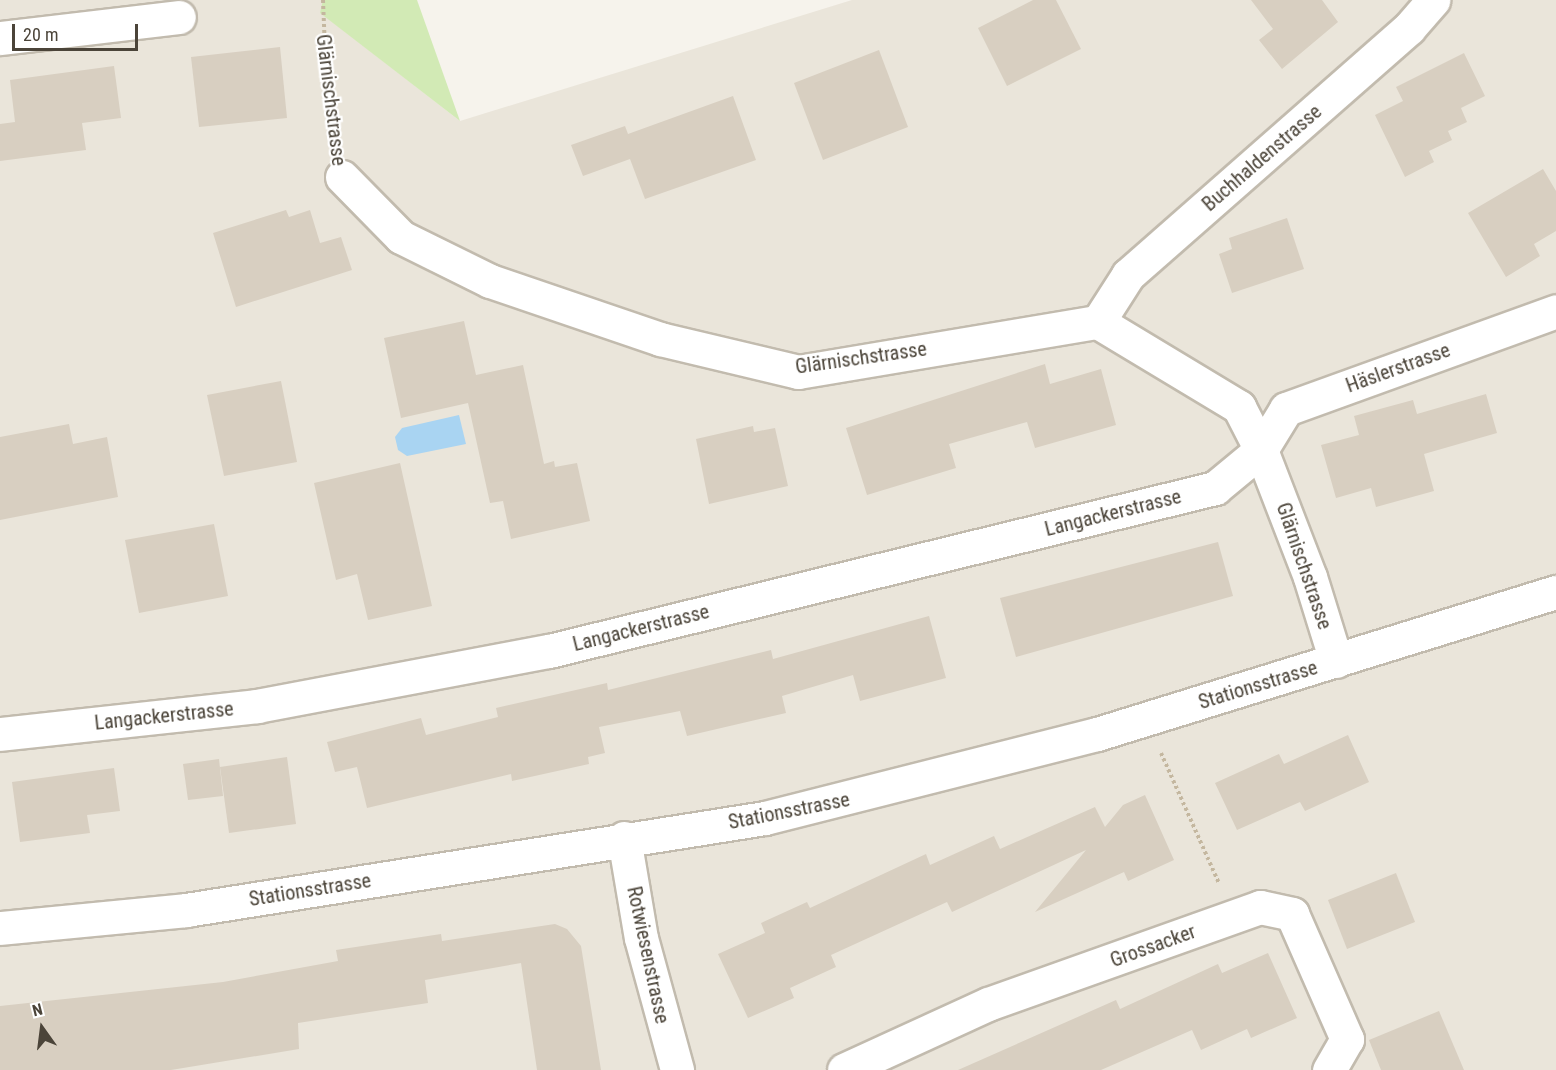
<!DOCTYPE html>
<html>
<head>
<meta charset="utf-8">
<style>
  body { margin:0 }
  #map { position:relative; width:1556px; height:1070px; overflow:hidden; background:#f6f3ec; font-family:"Roboto Condensed",sans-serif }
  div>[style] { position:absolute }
  .residential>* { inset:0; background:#eae5da }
  .green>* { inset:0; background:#d2eab5 }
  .water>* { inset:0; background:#a9d4f2 }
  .building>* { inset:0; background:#d8cfc1 }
  .path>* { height:4px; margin-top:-2px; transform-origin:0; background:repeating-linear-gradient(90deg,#c4b79f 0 3px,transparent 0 6px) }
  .roads { filter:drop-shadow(2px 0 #c2bbae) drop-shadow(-2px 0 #c2bbae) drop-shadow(0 2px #c2bbae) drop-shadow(0 -2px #c2bbae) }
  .minor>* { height:33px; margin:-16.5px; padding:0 16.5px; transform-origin:16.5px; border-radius:16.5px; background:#fff }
  .tertiary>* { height:33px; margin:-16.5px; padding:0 16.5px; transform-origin:16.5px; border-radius:16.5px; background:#fff }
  span { translate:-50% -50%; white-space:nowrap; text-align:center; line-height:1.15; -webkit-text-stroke:4.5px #fff; paint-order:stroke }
  .street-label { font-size:20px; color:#4b4439 }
  .north { position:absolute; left:12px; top:998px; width:60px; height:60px; -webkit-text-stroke:4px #fff; paint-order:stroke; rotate:346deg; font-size:16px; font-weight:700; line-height:24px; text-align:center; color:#4b4439 }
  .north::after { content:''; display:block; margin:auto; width:21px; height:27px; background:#4b4439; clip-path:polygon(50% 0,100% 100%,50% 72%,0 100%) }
  .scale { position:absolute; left:12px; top:24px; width:126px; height:27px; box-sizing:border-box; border:3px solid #4b4439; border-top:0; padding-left:8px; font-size:18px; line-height:21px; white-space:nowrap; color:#4b4439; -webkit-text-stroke:4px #fff; paint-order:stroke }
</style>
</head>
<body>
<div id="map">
  <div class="residential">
    <div style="clip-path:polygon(0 0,323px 0,321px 13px,460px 121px,852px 0,1556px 0,1556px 1070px,0 1070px)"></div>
  </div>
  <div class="green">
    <div style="clip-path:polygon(323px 0,417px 0,460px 121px,320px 13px)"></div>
  </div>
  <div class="water">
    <div style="clip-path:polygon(459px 415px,466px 444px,407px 456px,398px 450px,395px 437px,402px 428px)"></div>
  </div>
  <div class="building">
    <div style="clip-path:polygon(1033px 0,1056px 0,1081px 49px,1007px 86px,978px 28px)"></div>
    <div style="clip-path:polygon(1251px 0,1322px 0,1338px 22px,1282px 69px,1259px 40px,1273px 29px)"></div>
    <div style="clip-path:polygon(280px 47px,287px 118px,199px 127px,191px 57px)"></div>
    <div style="clip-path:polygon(879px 50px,908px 127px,823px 160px,794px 83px)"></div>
    <div style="clip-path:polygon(1464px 53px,1485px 96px,1461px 108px,1467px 122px,1448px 131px,1452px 140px,1429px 151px,1434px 162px,1405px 177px,1375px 115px,1403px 101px,1396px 87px)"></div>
    <div style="clip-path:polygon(114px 66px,121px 118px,82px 123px,86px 150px,0 161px,0 124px,15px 122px,10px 80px)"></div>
    <div style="clip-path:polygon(733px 96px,756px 160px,645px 199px,630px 159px,583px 176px,571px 145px,625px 126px,628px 134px)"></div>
    <div style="clip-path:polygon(1543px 169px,1556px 191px,1556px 231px,1534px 244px,1540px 256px,1506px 277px,1468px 213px)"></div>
    <div style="clip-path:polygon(286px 210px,289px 217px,310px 210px,320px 243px,341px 237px,352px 270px,236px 307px,213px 233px)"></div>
    <div style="clip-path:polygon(1287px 218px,1304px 269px,1232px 293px,1219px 254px,1232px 249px,1229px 238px)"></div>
    <div style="clip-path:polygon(464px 321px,476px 375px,523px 365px,544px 464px,554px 461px,555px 467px,577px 463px,590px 521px,511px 539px,503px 501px,490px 503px,468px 403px,401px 418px,384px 338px)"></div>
    <div style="clip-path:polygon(1045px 364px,1050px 384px,1101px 369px,1116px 425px,1035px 448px,1027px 422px,949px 444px,956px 468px,867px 495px,846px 428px)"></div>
    <div style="clip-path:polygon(281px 381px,297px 462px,224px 476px,207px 395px)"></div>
    <div style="clip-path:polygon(1486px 394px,1497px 433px,1424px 454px,1434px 491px,1376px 507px,1371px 488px,1336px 498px,1321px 445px,1359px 435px,1354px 416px,1413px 400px,1417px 414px)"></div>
    <div style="clip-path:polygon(69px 424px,73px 444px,107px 437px,118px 497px,0 520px,0 437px)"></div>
    <div style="clip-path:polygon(753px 426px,754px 432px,775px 428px,788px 486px,709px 504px,696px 439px)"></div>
    <div style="clip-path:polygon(400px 463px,432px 606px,368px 620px,357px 574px,336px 580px,314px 483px)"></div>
    <div style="clip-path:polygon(214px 524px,228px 596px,139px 613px,125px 540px)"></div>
    <div style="clip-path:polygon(1218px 542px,1233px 596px,1016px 657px,1000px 598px)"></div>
    <div style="clip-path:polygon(929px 616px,946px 678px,860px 701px,853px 675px,782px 696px,786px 713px,687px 736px,680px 711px,599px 727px,605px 753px,588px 757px,589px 764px,512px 781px,511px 774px,367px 808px,357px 767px,335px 772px,327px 742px,421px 718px,426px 735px,498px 717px,496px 708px,607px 683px,608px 690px,771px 650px,773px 659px)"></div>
    <div style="clip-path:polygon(1348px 735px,1369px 782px,1305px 811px,1300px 802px,1237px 830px,1215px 783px,1279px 754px,1284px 764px)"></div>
    <div style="clip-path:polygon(287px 757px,296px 824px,229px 833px,220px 767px)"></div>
    <div style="clip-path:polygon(219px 759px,223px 796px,188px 800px,183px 764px)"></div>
    <div style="clip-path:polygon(114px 768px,120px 811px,87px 815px,90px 833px,20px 842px,12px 782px)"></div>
    <div style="clip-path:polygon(1145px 795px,1174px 860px,1128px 881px,1124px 872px,1035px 912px,1086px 850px,952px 912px,947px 902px,831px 955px,836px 967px,790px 988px,794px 998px,748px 1018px,718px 954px,765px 933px,761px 923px,807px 902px,810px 908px,926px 854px,930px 865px,994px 836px,1000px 849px,1095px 807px,1105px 827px,1123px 805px)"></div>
    <div style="clip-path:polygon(1396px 873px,1415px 922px,1347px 949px,1328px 900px)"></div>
    <div style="clip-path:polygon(555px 924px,567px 929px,581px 946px,601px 1070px,537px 1070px,521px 963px,425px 980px,428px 1003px,298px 1023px,299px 1049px,171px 1070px,0 1070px,0 1006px,223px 982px,338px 961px,336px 950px,441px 934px,442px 941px)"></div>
    <div style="clip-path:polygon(1268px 953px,1297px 1018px,1251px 1038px,1247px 1029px,1201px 1050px,1192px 1030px,1101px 1070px,958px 1070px,1116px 1000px,1120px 1009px,1218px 964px,1222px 973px)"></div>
    <div style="clip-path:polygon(1439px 1011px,1464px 1070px,1381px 1070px,1369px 1040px)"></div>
  </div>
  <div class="path">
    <div style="left:323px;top:0;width:98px;rotate:87.7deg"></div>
    <div style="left:327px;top:98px;width:44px;rotate:79.5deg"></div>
    <div style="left:1161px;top:753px;width:142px;rotate:66deg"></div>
  </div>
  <div class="roads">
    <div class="minor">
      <div style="left:0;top:38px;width:180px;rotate:-6.7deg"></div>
      <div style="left:342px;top:177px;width:84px;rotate:45.5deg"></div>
      <div style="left:401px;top:237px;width:99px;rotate:26.3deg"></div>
      <div style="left:490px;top:281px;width:180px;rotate:18.8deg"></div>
      <div style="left:660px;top:339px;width:142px;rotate:13.4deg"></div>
      <div style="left:798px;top:372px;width:304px;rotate:-9.5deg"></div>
      <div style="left:1098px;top:322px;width:165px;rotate:31.1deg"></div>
      <div style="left:1239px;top:407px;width:48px;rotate:62.9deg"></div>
      <div style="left:1261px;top:450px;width:136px;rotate:68.9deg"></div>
      <div style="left:1310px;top:577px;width:88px;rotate:72.8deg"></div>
      <div style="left:1098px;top:322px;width:56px;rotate:-57.4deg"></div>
      <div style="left:1128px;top:275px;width:374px;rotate:-41.3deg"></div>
      <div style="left:1409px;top:28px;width:37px;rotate:-49deg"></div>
      <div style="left:0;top:734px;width:259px;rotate:-6.2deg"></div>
      <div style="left:257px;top:706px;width:297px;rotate:-10.7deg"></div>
      <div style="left:549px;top:651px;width:686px;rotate:-13.75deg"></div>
      <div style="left:1215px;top:488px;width:60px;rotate:-39.6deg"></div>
      <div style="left:1261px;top:450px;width:48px;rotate:-58.6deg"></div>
      <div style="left:1286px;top:409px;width:287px;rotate:-19.9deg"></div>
      <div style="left:624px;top:838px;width:101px;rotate:80.4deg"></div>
      <div style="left:641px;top:938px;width:137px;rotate:74.7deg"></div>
      <div style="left:844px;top:1070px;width:158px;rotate:-24.6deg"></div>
      <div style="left:988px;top:1004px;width:289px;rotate:-19.6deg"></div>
      <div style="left:1260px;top:907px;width:33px;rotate:12deg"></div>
      <div style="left:1292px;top:914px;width:137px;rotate:66.3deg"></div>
      <div style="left:1347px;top:1039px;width:36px;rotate:120deg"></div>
    </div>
    <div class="tertiary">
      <div style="left:0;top:928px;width:187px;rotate:-5.5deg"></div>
      <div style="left:186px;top:910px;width:586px;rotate:-9.03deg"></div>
      <div style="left:765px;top:818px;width:342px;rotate:-14.2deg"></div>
      <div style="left:1097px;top:734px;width:480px;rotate:-17.2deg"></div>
    </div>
  </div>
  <div class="street-label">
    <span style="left:331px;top:100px;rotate:83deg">Glärnischstrasse</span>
    <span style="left:1262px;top:158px;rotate:-41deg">Buchhaldenstrasse</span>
    <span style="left:861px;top:358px;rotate:-8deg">Glärnischstrasse</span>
    <span style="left:1398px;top:368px;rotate:-20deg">Häslerstrasse</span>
    <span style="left:1113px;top:513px;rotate:-14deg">Langackerstrasse</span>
    <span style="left:1304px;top:566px;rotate:71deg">Glärnischstrasse</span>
    <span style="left:641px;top:628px;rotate:-14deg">Langackerstrasse</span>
    <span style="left:1258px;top:685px;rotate:-17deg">Stationsstrasse</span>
    <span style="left:164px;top:716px;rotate:-6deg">Langackerstrasse</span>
    <span style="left:789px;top:811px;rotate:-11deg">Stationsstrasse</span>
    <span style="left:310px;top:890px;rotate:-9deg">Stationsstrasse</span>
    <span style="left:1153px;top:946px;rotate:-20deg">Grossacker</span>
    <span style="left:648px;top:955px;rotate:78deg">Rotwiesenstrasse</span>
  </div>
  <div class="north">N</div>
  <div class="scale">20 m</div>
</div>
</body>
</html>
